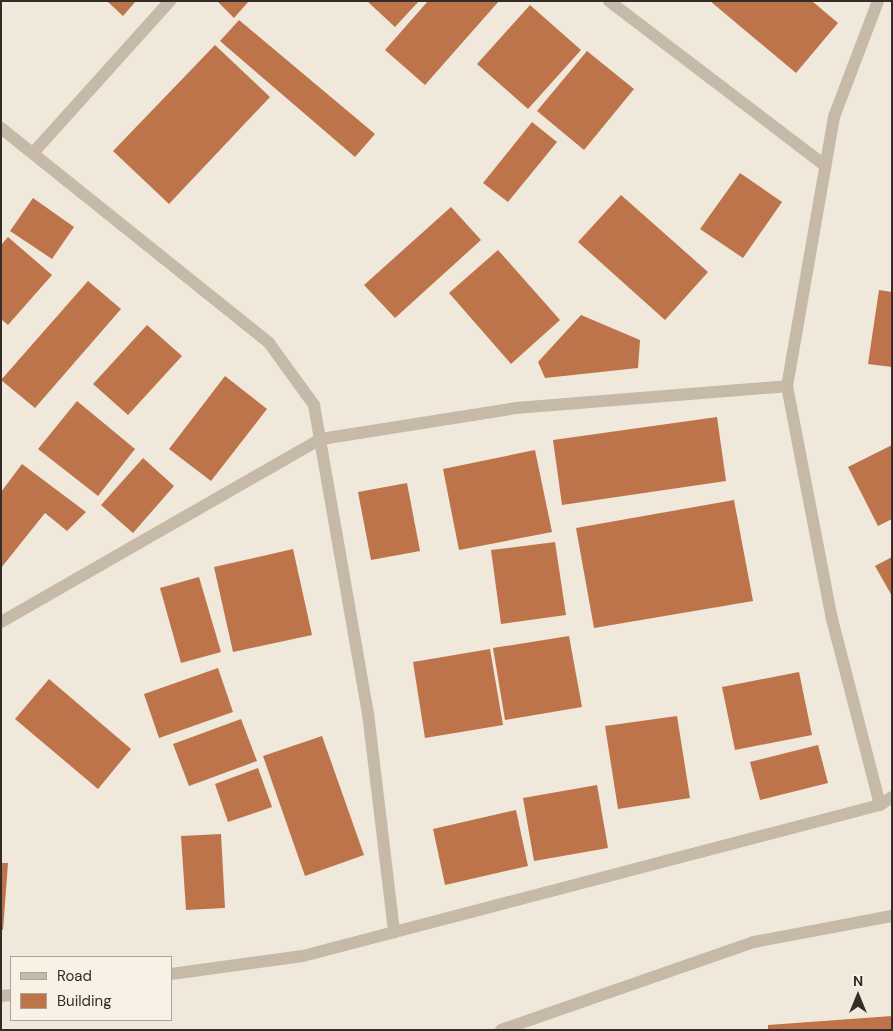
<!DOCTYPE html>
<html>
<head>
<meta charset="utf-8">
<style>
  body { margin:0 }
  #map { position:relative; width:893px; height:1031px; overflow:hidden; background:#f0e8db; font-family:"DM Sans",sans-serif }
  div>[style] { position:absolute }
  .building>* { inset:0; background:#bd744b }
  .lane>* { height:12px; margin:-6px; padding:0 6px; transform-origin:6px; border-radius:6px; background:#c7b9a7 }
  .street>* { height:12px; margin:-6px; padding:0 6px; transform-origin:6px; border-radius:6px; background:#c7b9a7 }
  span { translate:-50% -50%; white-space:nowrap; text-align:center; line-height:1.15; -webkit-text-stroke:4.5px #f8f2e6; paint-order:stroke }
  .frame { position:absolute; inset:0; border:2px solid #342d27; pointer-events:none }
  .legend { position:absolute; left:10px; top:956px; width:162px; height:65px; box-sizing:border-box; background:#f8f2e6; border:1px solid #aaa39a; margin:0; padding:6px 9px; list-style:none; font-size:15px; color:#342d27 }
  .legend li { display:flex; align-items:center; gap:10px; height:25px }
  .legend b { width:25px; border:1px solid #aaa39a }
  .north { position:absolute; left:833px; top:971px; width:50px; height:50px; -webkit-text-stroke:4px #f8f2e6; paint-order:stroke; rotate:0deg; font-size:14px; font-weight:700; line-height:20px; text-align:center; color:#342d27 }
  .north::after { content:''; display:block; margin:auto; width:18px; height:22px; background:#342d27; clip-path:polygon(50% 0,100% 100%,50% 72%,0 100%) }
</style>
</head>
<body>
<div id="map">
  <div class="building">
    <div style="clip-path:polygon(107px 1px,136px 1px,123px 16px)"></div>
    <div style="clip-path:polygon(217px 1px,249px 1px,234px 18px)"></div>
    <div style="clip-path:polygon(367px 1px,419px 1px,395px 27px)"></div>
    <div style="clip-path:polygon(428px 1px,499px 1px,425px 85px,385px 50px)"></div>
    <div style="clip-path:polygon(710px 1px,812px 1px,838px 23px,796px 73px)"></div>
    <div style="clip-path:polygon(530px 5px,581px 50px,528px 109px,477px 64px)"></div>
    <div style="clip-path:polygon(239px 20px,375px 134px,355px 157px,220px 41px)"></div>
    <div style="clip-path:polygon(215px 45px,270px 97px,169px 204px,113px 151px)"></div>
    <div style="clip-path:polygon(587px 51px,634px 89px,584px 150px,537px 111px)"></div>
    <div style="clip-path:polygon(532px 122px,557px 142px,508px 202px,483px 183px)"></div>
    <div style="clip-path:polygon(740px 173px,782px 202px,743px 258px,700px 229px)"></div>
    <div style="clip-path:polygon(621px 195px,708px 272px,665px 320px,578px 242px)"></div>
    <div style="clip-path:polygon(33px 198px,74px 227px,52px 259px,10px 231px)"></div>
    <div style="clip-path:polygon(451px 207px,481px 240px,395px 318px,364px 285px)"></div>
    <div style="clip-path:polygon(8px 237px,52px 275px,8px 325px,1px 319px,1px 245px)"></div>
    <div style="clip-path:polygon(498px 250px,560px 320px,511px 364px,449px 293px)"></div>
    <div style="clip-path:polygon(88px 281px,121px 309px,35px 408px,1px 380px)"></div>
    <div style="clip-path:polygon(879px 290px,892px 292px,892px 367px,868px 364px)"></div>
    <div style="clip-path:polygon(581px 315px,640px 340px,638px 368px,545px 378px,538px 362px)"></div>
    <div style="clip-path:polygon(147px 325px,182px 356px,128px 415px,93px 384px)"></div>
    <div style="clip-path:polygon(225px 376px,267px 409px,211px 481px,169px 449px)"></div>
    <div style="clip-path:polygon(77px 401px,135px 449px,98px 496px,38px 449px)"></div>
    <div style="clip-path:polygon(717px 417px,726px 481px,562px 505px,553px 440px)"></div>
    <div style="clip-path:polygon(892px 445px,892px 519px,878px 526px,848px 467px)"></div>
    <div style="clip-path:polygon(535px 450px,552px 532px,459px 550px,443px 469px)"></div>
    <div style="clip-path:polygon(143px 458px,174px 486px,133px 533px,101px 505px)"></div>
    <div style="clip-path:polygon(22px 464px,86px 512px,67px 531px,45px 513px,1px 568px,1px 492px)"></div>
    <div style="clip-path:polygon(407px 483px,420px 551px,371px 560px,358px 492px)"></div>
    <div style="clip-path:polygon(734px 500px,753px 601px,594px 628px,576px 528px)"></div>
    <div style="clip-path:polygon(555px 542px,566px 615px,501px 624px,491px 550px)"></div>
    <div style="clip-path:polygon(293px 549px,312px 635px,233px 652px,214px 567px)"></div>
    <div style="clip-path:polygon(892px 557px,892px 596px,875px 566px)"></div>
    <div style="clip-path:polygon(199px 577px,221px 652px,181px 663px,160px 588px)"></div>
    <div style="clip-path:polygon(569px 636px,582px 707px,505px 720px,493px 648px)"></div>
    <div style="clip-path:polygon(490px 649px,503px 725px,425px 738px,413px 662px)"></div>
    <div style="clip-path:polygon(218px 668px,233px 712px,159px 738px,144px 694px)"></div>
    <div style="clip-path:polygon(799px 672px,812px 735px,735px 750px,722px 687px)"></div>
    <div style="clip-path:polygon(49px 679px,131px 749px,98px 789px,15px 719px)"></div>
    <div style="clip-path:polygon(677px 716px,690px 798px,618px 809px,605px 726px)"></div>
    <div style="clip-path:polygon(241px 719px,257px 761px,189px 786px,173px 744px)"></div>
    <div style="clip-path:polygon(322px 736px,364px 855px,305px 876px,263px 756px)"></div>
    <div style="clip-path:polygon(818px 745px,828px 783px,760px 800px,750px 762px)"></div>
    <div style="clip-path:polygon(258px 768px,272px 807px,228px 822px,215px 784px)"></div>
    <div style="clip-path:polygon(597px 785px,608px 848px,534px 861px,523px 798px)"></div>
    <div style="clip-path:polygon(516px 810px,528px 866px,445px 885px,433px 829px)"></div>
    <div style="clip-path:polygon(221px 834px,225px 908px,186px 910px,181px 836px)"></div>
    <div style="clip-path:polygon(1px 863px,8px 863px,3px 930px,1px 930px)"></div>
    <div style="clip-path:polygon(892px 1016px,892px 1030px,768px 1030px,768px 1025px)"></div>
  </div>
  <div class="lane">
    <div style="left:501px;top:1030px;width:268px;rotate:-19.2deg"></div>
    <div style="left:754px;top:942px;width:140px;rotate:-10.7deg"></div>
  </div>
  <div class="street">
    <div style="left:609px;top:1px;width:270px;rotate:37.3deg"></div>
    <div style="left:878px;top:1px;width:124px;rotate:110.8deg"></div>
    <div style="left:834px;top:117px;width:273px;rotate:99.9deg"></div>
    <div style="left:787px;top:386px;width:237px;rotate:79.1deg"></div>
    <div style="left:832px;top:619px;width:192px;rotate:75.5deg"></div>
    <div style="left:1px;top:128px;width:344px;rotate:38.7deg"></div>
    <div style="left:269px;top:343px;width:77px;rotate:54deg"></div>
    <div style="left:314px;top:405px;width:313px;rotate:80.1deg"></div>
    <div style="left:368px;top:713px;width:221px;rotate:83.2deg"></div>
    <div style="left:33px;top:153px;width:205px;rotate:-48deg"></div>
    <div style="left:1px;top:622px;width:369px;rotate:-29.8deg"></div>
    <div style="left:321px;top:439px;width:197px;rotate:-9deg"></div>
    <div style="left:516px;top:408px;width:272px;rotate:-4.6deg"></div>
    <div style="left:171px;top:974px;width:133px;rotate:-7.8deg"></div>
    <div style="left:303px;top:956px;width:596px;rotate:-14.67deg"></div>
    <div style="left:880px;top:805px;width:14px;rotate:-34deg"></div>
    <div style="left:1px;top:996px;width:10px;rotate:-6deg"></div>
  </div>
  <div class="frame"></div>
  <ul class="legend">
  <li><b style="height:6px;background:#c7b9a7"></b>Road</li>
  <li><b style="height:14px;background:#bd744b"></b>Building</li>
  </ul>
  <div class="north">N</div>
</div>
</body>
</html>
